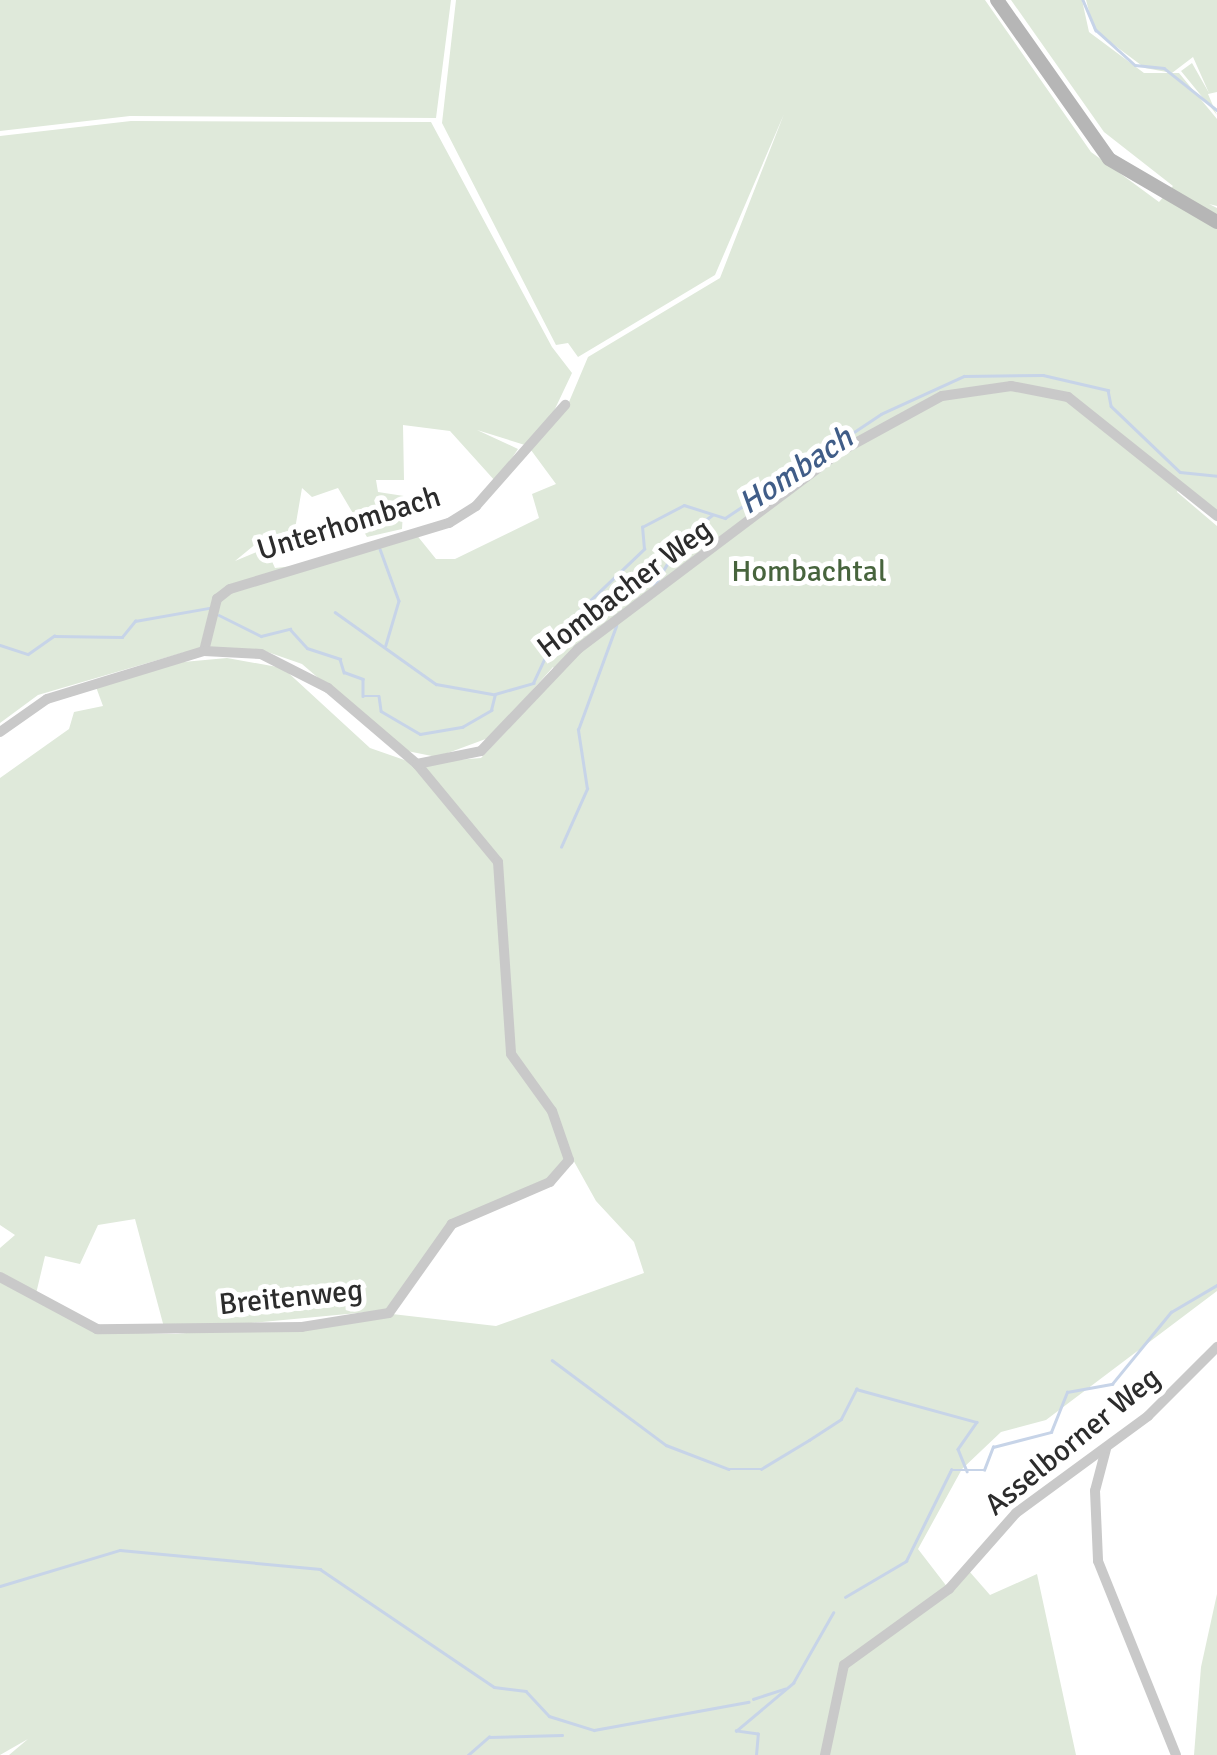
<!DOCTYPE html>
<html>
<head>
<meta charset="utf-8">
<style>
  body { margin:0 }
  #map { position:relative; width:1217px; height:1755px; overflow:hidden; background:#fff; font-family:Signika,sans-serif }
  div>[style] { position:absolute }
  .green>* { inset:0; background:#dfe9da }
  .stream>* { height:2.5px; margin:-1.25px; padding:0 1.25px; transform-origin:1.25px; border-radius:1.25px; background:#c7d4e8 }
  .street>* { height:10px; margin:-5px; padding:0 5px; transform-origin:5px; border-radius:5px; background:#c9c9c9 }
  .secondary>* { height:14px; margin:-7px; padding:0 7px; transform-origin:7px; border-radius:7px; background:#b6b6b6 }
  span { translate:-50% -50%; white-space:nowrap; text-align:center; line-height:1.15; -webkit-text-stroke:10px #fff; paint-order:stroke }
  .street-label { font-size:30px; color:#2c2c2c }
  .park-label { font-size:30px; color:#47643d }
  .water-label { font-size:32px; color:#405d88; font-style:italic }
</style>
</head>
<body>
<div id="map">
  <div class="green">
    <div style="clip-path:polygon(0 0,451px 0,436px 118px,130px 116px,0 131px)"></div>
    <div style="clip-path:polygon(evenodd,456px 0,985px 0,1091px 152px,1159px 202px,1173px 186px,1104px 132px,1011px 0,1082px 0,1089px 32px,1144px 73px,1179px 73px,1217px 119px,1217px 206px,1209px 204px,1217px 208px,1217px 512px,1181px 483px,1177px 492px,1217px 526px,1217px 1291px,1046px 1420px,1001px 1432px,962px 1469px,918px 1549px,948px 1588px,842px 1664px,823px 1755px,9px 1755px,28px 1739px,0 1755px,0 1280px,97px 1332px,176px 1334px,392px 1314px,496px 1326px,644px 1273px,634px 1242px,596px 1201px,513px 1052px,501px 862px,420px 763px,481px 758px,559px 675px,553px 667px,491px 737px,437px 757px,402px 750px,302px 664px,259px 649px,185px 652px,38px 695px,0 723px,0 136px,131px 121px,431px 122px,552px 347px,572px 373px,554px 411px,566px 409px,588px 357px,720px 278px,784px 114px,715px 275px,578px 357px,568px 343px,556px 345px,442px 123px,456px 0,403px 425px,450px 431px,496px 482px,518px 449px,477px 430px,528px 446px,556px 484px,532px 494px,539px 518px,455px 559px,436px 559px,415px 533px,320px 563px,275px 568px,266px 548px,235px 561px,263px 538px,295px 529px,302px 488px,312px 497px,338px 488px,367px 537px,402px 529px,404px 496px,378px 492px,376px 480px,404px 480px,403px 425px)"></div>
    <div style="clip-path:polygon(1086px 0,1217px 0,1217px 92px,1208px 94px,1217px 115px,1181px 71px,1192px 63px,1209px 93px,1193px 57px,1172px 73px,1145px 68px,1094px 30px)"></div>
    <div style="clip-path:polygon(227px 658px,283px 668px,370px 748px,413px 763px,494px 862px,508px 1054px,551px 1112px,568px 1159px,550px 1181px,452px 1223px,390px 1310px,165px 1331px,135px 1219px,98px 1225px,80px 1264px,45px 1256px,35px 1298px,0 1275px,0 1248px,15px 1235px,0 1225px,0 778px,69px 729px,74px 712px,103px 706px,96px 687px,172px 663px)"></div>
    <div style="clip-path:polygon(969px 1571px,990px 1595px,1037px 1574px,1076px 1755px,828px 1755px,846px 1667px)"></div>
    <div style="clip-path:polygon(1217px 1594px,1217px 1755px,1194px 1755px,1201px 1667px)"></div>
  </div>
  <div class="stream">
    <div style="left:1083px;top:0;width:33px;rotate:67deg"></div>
    <div style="left:1096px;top:30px;width:52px;rotate:41.9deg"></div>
    <div style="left:1135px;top:65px;width:29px;rotate:6deg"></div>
    <div style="left:1164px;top:68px;width:68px;rotate:38.4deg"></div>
    <div style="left:380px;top:549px;width:55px;rotate:69.9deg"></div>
    <div style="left:399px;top:601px;width:46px;rotate:106.5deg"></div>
    <div style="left:654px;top:586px;width:57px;rotate:-59.4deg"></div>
    <div style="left:683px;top:537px;width:36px;rotate:-37deg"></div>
    <div style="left:335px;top:612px;width:124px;rotate:35.5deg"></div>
    <div style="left:436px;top:684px;width:58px;rotate:10deg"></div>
    <div style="left:219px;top:615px;width:47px;rotate:26.6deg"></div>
    <div style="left:261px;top:636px;width:30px;rotate:-14deg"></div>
    <div style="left:290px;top:629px;width:25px;rotate:48deg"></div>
    <div style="left:307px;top:648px;width:35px;rotate:18deg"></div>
    <div style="left:340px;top:659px;width:14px;rotate:73deg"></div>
    <div style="left:344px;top:672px;width:20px;rotate:20deg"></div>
    <div style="left:363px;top:679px;width:17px;rotate:90deg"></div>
    <div style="left:363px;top:696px;width:16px"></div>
    <div style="left:379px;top:696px;width:15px;rotate:82deg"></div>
    <div style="left:381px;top:711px;width:45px;rotate:30.5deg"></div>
    <div style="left:420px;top:734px;width:43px;rotate:-9.5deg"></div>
    <div style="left:462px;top:727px;width:34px;rotate:-30deg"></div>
    <div style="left:491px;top:710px;width:16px;rotate:-76deg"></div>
    <div style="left:495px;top:694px;width:40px;rotate:-16deg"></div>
    <div style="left:533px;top:683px;width:56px;rotate:-64.8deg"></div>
    <div style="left:557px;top:632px;width:20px;rotate:3deg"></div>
    <div style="left:577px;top:633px;width:20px;rotate:-90deg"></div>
    <div style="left:577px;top:613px;width:93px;rotate:-43.7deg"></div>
    <div style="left:644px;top:549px;width:22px;rotate:-95deg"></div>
    <div style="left:642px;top:527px;width:47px;rotate:-27.6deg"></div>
    <div style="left:684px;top:505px;width:43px;rotate:17.6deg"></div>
    <div style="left:725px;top:518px;width:187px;rotate:-33.7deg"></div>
    <div style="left:881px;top:414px;width:91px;rotate:-24.6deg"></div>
    <div style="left:964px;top:376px;width:79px;rotate:-0.7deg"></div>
    <div style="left:1043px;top:375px;width:67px;rotate:13deg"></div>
    <div style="left:1108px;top:390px;width:16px;rotate:79deg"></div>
    <div style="left:1111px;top:406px;width:95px;rotate:43.7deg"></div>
    <div style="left:1180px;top:472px;width:37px;rotate:6deg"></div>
    <div style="left:0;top:645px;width:29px;rotate:18deg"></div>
    <div style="left:28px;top:654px;width:32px;rotate:-35deg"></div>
    <div style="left:54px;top:636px;width:68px;rotate:0.8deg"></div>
    <div style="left:122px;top:637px;width:21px;rotate:-51deg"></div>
    <div style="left:135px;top:621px;width:75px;rotate:-10deg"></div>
    <div style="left:561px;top:847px;width:64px;rotate:-65.9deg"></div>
    <div style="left:587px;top:789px;width:60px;rotate:-98.7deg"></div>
    <div style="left:578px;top:730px;width:111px;rotate:-69.9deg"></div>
    <div style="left:552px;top:1360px;width:142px;rotate:36.7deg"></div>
    <div style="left:666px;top:1445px;width:67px;rotate:20.9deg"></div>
    <div style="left:729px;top:1469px;width:32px"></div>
    <div style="left:761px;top:1469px;width:56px;rotate:-31.1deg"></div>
    <div style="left:809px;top:1440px;width:38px;rotate:-33deg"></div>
    <div style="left:841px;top:1419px;width:34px;rotate:-63deg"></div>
    <div style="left:856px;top:1389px;width:125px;rotate:15.3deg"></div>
    <div style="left:977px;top:1422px;width:33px;rotate:125deg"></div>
    <div style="left:958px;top:1449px;width:24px;rotate:68deg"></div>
    <div style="left:0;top:1586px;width:125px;rotate:-16.7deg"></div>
    <div style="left:120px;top:1550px;width:201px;rotate:5.4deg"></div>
    <div style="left:320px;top:1569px;width:210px;rotate:34.1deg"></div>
    <div style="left:494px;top:1687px;width:32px;rotate:7deg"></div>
    <div style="left:526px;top:1691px;width:34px;rotate:47deg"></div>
    <div style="left:549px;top:1716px;width:47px;rotate:17.3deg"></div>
    <div style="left:594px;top:1730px;width:157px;rotate:-10.3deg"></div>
    <div style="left:845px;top:1597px;width:71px;rotate:-30.5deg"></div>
    <div style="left:906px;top:1561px;width:102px;rotate:-63.7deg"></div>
    <div style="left:951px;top:1470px;width:33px"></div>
    <div style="left:984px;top:1470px;width:25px;rotate:-69deg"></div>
    <div style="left:993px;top:1447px;width:60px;rotate:-14.5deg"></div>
    <div style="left:1051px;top:1432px;width:43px;rotate:-68.2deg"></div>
    <div style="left:1067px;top:1392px;width:46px;rotate:-10.1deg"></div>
    <div style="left:1112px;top:1384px;width:93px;rotate:-50.7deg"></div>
    <div style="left:1171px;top:1312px;width:53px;rotate:-30.4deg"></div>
    <div style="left:753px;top:1699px;width:33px;rotate:-18deg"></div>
    <div style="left:468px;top:1755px;width:28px;rotate:-41deg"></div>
    <div style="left:489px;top:1737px;width:73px;rotate:-1.6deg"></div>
    <div style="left:756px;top:1755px;width:21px;rotate:-85deg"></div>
    <div style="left:758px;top:1734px;width:22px;rotate:-172deg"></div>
    <div style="left:736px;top:1731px;width:75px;rotate:-40.1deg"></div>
    <div style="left:793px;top:1683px;width:81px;rotate:-60.3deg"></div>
  </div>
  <div class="street">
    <div style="left:204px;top:651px;width:54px;rotate:-76deg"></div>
    <div style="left:217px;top:599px;width:16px;rotate:-38deg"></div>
    <div style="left:230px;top:589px;width:229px;rotate:-16.8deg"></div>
    <div style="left:449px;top:523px;width:32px;rotate:-32deg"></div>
    <div style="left:476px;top:506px;width:135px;rotate:-48.6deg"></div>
    <div style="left:0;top:732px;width:57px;rotate:-35.1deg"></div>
    <div style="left:47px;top:699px;width:164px;rotate:-17deg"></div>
    <div style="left:204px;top:651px;width:57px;rotate:3deg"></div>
    <div style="left:261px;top:654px;width:75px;rotate:26.9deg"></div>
    <div style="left:328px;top:688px;width:117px;rotate:40.5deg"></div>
    <div style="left:417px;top:764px;width:127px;rotate:50.4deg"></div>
    <div style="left:498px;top:862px;width:192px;rotate:86.1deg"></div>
    <div style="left:511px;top:1054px;width:70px;rotate:54.3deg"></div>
    <div style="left:552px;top:1111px;width:52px;rotate:70.9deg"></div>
    <div style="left:569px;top:1160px;width:29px;rotate:131deg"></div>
    <div style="left:550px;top:1182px;width:107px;rotate:156.8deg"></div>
    <div style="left:452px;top:1224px;width:109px;rotate:125.3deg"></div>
    <div style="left:389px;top:1313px;width:88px;rotate:170.9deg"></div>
    <div style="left:302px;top:1327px;width:205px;rotate:179.4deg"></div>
    <div style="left:97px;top:1329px;width:110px;rotate:-151.8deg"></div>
    <div style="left:417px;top:764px;width:65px;rotate:-11.5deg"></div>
    <div style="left:481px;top:751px;width:141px;rotate:-46.4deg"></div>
    <div style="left:578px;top:649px;width:329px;rotate:-37deg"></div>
    <div style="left:841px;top:451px;width:115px;rotate:-28.6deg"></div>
    <div style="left:942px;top:396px;width:70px;rotate:-8.2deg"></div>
    <div style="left:1011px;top:386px;width:58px;rotate:10.9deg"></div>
    <div style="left:1068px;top:397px;width:191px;rotate:38.6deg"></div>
    <div style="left:1106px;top:1449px;width:43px;rotate:104.7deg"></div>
    <div style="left:1095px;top:1491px;width:70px;rotate:87.5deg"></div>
    <div style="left:1098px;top:1561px;width:209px;rotate:68.1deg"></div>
    <div style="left:825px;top:1755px;width:92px;rotate:-78.1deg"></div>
    <div style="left:844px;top:1665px;width:130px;rotate:-35.9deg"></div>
    <div style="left:949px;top:1589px;width:101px;rotate:-48.6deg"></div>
    <div style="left:1016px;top:1513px;width:164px;rotate:-36.3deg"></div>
    <div style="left:1148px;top:1416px;width:98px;rotate:-45deg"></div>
  </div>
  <div class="secondary">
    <div style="left:997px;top:0;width:194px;rotate:54.8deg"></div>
    <div style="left:1109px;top:159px;width:125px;rotate:30.3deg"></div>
  </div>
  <div class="street-label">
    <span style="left:349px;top:524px;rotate:-17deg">Unterhombach</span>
    <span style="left:625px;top:589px;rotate:-37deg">Hombacher Weg</span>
    <span style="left:291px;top:1298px;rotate:-6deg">Breitenweg</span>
    <span style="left:1073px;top:1442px;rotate:-39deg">Asselborner Weg</span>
  </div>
  <div class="park-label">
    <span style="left:809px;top:572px">Hombachtal</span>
  </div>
  <div class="water-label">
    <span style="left:796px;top:471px;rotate:-34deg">Hombach</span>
  </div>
</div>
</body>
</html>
